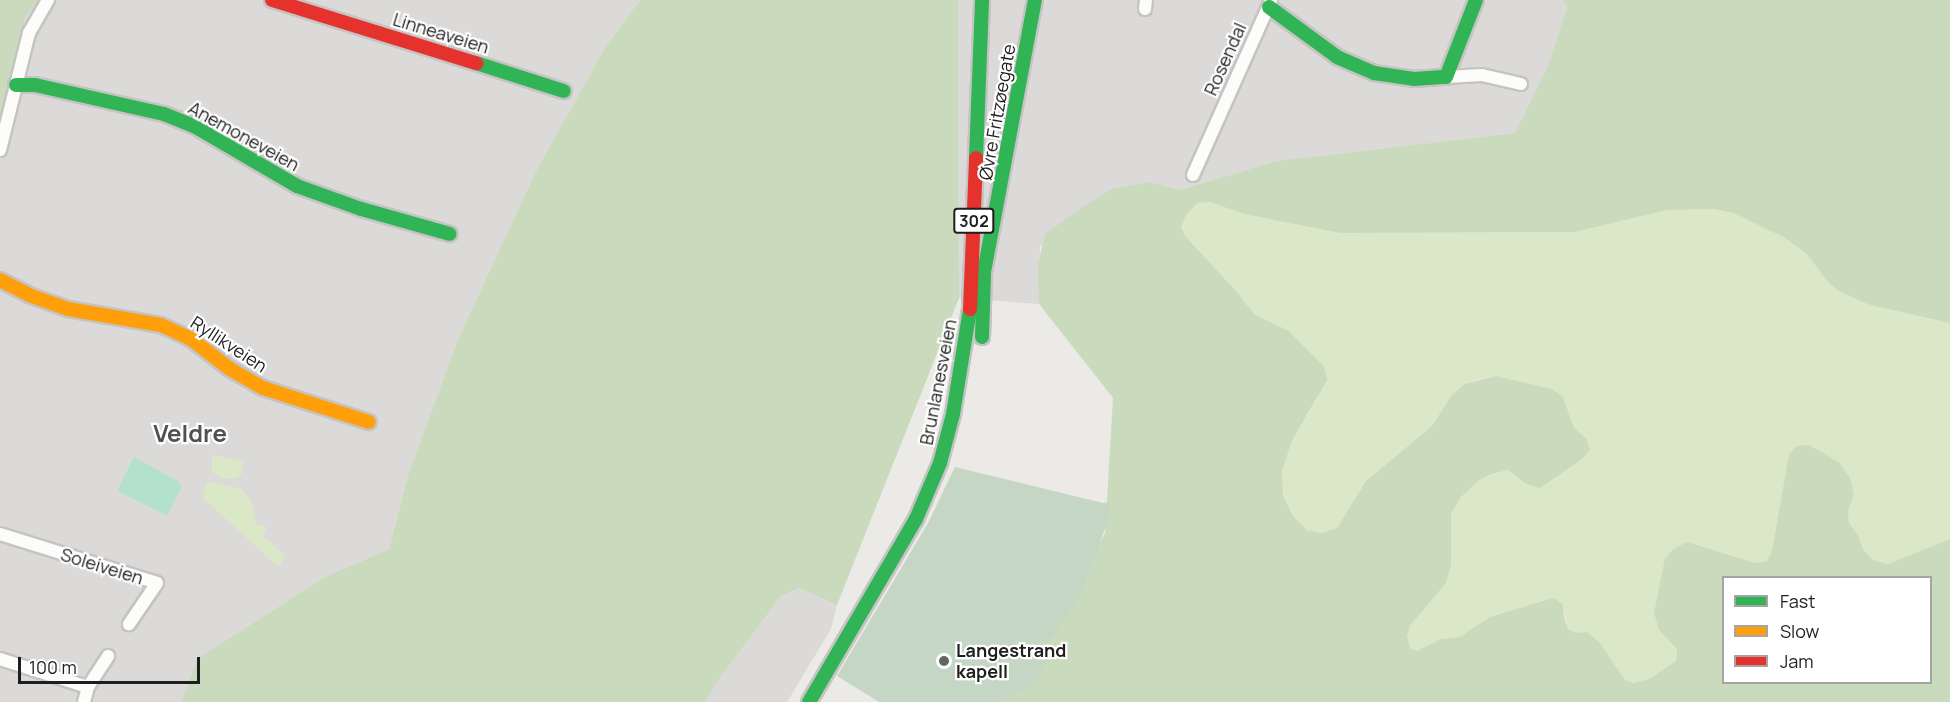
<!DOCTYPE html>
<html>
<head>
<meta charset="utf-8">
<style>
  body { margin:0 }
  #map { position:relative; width:1950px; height:702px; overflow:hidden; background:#eceae7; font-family:Manrope,sans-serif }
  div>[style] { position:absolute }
  .residential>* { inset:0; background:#dbdad8 }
  .grass>* { inset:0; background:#dae8c7 }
  .forest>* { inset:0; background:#c9dabd }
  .cemetery>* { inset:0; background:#c6d6c5 }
  .pitch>* { inset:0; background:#b4e1cc }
  .roads { filter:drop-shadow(2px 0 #c5c4c3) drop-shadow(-2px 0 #c5c4c3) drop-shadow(0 2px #c5c4c3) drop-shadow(0 -2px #c5c4c3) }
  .street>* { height:12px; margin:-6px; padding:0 6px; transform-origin:6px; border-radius:6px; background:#fcfcfb }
  .fast>* { height:14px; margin:-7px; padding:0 7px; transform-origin:7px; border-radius:7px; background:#30b455 }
  .slow>* { height:14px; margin:-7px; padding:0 7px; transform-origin:7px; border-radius:7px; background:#ff9f0a }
  .jam>* { height:14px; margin:-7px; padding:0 7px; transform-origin:7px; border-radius:7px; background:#e5322d }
  .dots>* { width:16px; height:16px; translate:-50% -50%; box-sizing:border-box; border:3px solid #fff; border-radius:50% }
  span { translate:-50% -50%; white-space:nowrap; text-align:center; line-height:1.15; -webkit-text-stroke:4.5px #fff; paint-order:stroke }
  .shield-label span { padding:2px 4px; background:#fff; border:2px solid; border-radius:4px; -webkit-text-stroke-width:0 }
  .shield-label { font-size:16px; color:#1e1e1e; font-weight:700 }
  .street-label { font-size:18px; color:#1e1e1e }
  .poi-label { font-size:18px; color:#1e1e1e; font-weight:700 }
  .left { translate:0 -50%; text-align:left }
  .district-label { font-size:24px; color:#515151; font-weight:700 }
  .legend { position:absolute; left:1722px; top:576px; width:210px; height:108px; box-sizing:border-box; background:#fff; border:2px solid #a5a5a5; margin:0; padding:8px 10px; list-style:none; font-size:18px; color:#1e1e1e }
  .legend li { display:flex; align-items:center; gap:12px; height:30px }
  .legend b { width:30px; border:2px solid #a5a5a5 }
  .scale { position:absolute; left:18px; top:657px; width:182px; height:27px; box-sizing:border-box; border:3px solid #1e1e1e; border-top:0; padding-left:8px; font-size:18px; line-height:21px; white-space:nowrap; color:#1e1e1e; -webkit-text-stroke:4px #fff; paint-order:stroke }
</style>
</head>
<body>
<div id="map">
  <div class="residential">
    <div style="clip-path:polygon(39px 0,640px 0,606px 46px,538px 167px,459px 337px,409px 472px,389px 549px,323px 578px,198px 658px,181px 702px,0 702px,0 138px,25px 18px)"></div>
    <div style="clip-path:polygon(958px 0,1562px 0,1567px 7px,1549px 63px,1515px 133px,1276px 161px,1180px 190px,1150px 182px,1040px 246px,1039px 304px,959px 298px)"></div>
    <div style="clip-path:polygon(799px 588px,837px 605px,831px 629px,787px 702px,706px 702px,714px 686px,781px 596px)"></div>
  </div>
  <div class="grass">
    <div style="clip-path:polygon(1210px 202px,1244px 214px,1340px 233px,1575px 232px,1667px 210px,1714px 209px,1734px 212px,1785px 238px,1806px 253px,1827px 281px,1838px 291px,1870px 305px,1950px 323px,1950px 539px,1888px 564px,1873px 560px,1863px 549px,1858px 535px,1849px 523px,1848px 511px,1854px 495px,1850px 478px,1840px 463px,1767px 561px,1755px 563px,1739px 558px,1659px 630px,1677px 649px,1676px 661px,1649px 679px,1634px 683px,1625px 680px,1600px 643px,1587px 632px,1576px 633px,1568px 629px,1563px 604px,1475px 628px,1460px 637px,1441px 639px,1417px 651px,1410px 648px,1407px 636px,1410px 626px,1446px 583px,1451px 566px,1451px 514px,1461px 497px,1478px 481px,1491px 474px,1508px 470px,1527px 484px,1586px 438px,1574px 428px,1563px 397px,1552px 389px,1496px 376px,1479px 379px,1464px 384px,1451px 396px,1432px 426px,1366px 481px,1337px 528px,1322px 533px,1307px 530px,1293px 516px,1283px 494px,1282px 471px,1292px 441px,1316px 401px,1324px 366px,1289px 331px,1254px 314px,1237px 292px,1185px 236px,1181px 227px,1187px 214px,1199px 203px)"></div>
    <div style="clip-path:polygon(212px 455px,243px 461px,242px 473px,237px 478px,224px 479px,212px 472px)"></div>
    <div style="clip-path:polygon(207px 481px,241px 489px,251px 500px,256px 524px,267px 527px,263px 536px,285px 555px,279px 567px,204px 499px,203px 493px)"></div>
  </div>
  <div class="forest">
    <div style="clip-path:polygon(0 0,39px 0,25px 18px,0 138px)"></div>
    <div style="clip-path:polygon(640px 0,958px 0,959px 298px,837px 605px,799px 588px,781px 596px,714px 686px,706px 702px,181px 702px,198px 658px,323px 578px,389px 549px,409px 472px,459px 337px,538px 167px,606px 46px)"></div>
    <div style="clip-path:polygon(evenodd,1562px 0,1950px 0,1950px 323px,1870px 305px,1838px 291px,1827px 281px,1806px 253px,1785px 238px,1734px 213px,1714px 209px,1667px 210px,1575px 232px,1340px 233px,1244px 214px,1210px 202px,1198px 203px,1187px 214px,1181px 227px,1185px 236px,1237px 292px,1254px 314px,1289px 331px,1324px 366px,1327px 380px,1292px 441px,1282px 471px,1283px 495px,1293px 516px,1307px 530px,1322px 533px,1337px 528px,1366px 481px,1432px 426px,1451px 396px,1464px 384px,1496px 376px,1552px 389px,1563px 397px,1574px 428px,1586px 438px,1590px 450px,1581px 460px,1540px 488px,1526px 484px,1508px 470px,1491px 474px,1478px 481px,1461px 497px,1451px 514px,1451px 566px,1446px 583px,1410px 626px,1407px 636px,1410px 648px,1417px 651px,1441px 639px,1460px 637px,1490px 617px,1553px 598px,1563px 604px,1564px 617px,1568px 629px,1576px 633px,1587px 632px,1600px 643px,1625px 680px,1634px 683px,1649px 679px,1676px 661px,1677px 649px,1659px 630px,1654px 613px,1665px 559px,1673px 549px,1687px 542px,1755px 563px,1767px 561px,1772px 551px,1789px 455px,1796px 446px,1809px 445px,1840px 463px,1850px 478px,1854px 495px,1848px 511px,1849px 523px,1858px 535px,1863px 549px,1873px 560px,1888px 564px,1950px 539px,1950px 702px,983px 702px,1004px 692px,1105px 534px,1113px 398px,1039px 304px,1038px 264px,1045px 234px,1084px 206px,1112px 189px,1150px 182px,1180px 190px,1276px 161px,1515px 133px,1549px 63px,1567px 7px,1562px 0,1724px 578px,1930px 578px,1930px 682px,1724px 682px,1724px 578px)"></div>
  </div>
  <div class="cemetery">
    <div style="clip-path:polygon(955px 467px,1103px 503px,1111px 502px,1108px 521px,1078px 601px,1050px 639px,1045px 665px,1038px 678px,1028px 688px,997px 702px,879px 702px,837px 676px,928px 523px)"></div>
  </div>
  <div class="pitch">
    <div style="clip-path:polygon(134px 457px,178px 481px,182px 486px,167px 516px,117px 491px)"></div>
  </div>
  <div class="roads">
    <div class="street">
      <div style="left:1145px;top:9px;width:9px;rotate:-84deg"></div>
      <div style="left:1446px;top:77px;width:36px;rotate:-3deg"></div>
      <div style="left:1482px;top:75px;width:40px;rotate:13deg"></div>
      <div style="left:0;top:150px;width:121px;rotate:-76.1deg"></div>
      <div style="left:29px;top:33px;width:38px;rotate:-60deg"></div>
      <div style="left:1193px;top:175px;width:191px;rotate:-65.9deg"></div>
      <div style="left:0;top:534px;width:164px;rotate:17.3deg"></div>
      <div style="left:157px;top:583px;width:50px;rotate:124.3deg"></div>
      <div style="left:0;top:659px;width:92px;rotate:17.7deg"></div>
      <div style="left:84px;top:702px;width:16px;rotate:-75deg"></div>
      <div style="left:88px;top:687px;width:37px;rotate:-57deg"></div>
    </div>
    <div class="fast">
      <div style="left:1269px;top:7px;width:84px;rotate:36.3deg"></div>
      <div style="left:1337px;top:57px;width:40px;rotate:23.4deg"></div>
      <div style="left:1374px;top:73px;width:40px;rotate:8.5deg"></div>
      <div style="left:1414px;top:79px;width:32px;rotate:-4deg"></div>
      <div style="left:1446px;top:77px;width:83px;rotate:-68.7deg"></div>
      <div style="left:476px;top:63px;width:92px;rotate:17.7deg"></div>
      <div style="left:16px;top:85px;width:19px"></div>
      <div style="left:35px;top:85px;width:132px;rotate:12.7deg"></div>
      <div style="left:164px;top:114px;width:32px;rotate:22deg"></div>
      <div style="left:194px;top:126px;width:119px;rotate:30.2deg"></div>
      <div style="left:297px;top:186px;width:68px;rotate:19.8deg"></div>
      <div style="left:361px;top:209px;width:92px;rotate:15.7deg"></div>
      <div style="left:976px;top:158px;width:158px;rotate:-87.8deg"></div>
      <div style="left:982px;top:337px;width:65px;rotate:-88.2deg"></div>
      <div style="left:984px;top:272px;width:277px;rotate:-79.4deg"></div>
      <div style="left:809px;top:702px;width:212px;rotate:-59.7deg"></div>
      <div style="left:916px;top:519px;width:61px;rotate:-66.8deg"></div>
      <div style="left:940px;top:463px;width:51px;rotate:-75.1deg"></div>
      <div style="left:953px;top:414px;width:106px;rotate:-80.8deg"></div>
    </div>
    <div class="slow">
      <div style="left:0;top:280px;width:33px;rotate:27deg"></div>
      <div style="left:29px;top:295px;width:41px;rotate:19.7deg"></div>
      <div style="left:68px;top:309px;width:94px;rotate:9.8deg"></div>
      <div style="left:161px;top:325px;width:33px;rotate:25deg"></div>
      <div style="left:191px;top:339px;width:49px;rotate:37.6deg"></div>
      <div style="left:230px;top:369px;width:38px;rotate:30deg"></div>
      <div style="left:263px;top:388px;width:111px;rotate:17.8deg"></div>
    </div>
    <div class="jam">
      <div style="left:272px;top:0;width:214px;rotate:17.2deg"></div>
      <div style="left:970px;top:309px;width:151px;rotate:-87.7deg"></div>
    </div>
  </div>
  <div class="dots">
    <div style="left:944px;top:661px;background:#666564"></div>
  </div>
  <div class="shield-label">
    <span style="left:974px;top:221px">302</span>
  </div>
  <div class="street-label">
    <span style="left:441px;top:33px;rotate:17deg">Linneaveien</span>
    <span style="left:1225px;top:59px;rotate:-66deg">Rosendal</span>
    <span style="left:997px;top:112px;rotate:-80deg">Øvre Fritzøegate</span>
    <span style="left:244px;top:136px;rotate:29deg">Anemoneveien</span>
    <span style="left:229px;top:344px;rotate:33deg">Ryllikveien</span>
    <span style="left:938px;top:382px;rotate:-79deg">Brunlanesveien</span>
    <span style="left:102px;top:566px;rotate:17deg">Soleiveien</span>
  </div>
  <div class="poi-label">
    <span class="left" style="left:956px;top:661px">Langestrand<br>kapell</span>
  </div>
  <div class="district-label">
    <span style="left:190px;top:433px">Veldre</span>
  </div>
  <ul class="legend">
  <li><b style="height:8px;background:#30b455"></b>Fast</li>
  <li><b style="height:8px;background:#ff9f0a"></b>Slow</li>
  <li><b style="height:8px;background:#e5322d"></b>Jam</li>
  </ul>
  <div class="scale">100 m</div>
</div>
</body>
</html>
